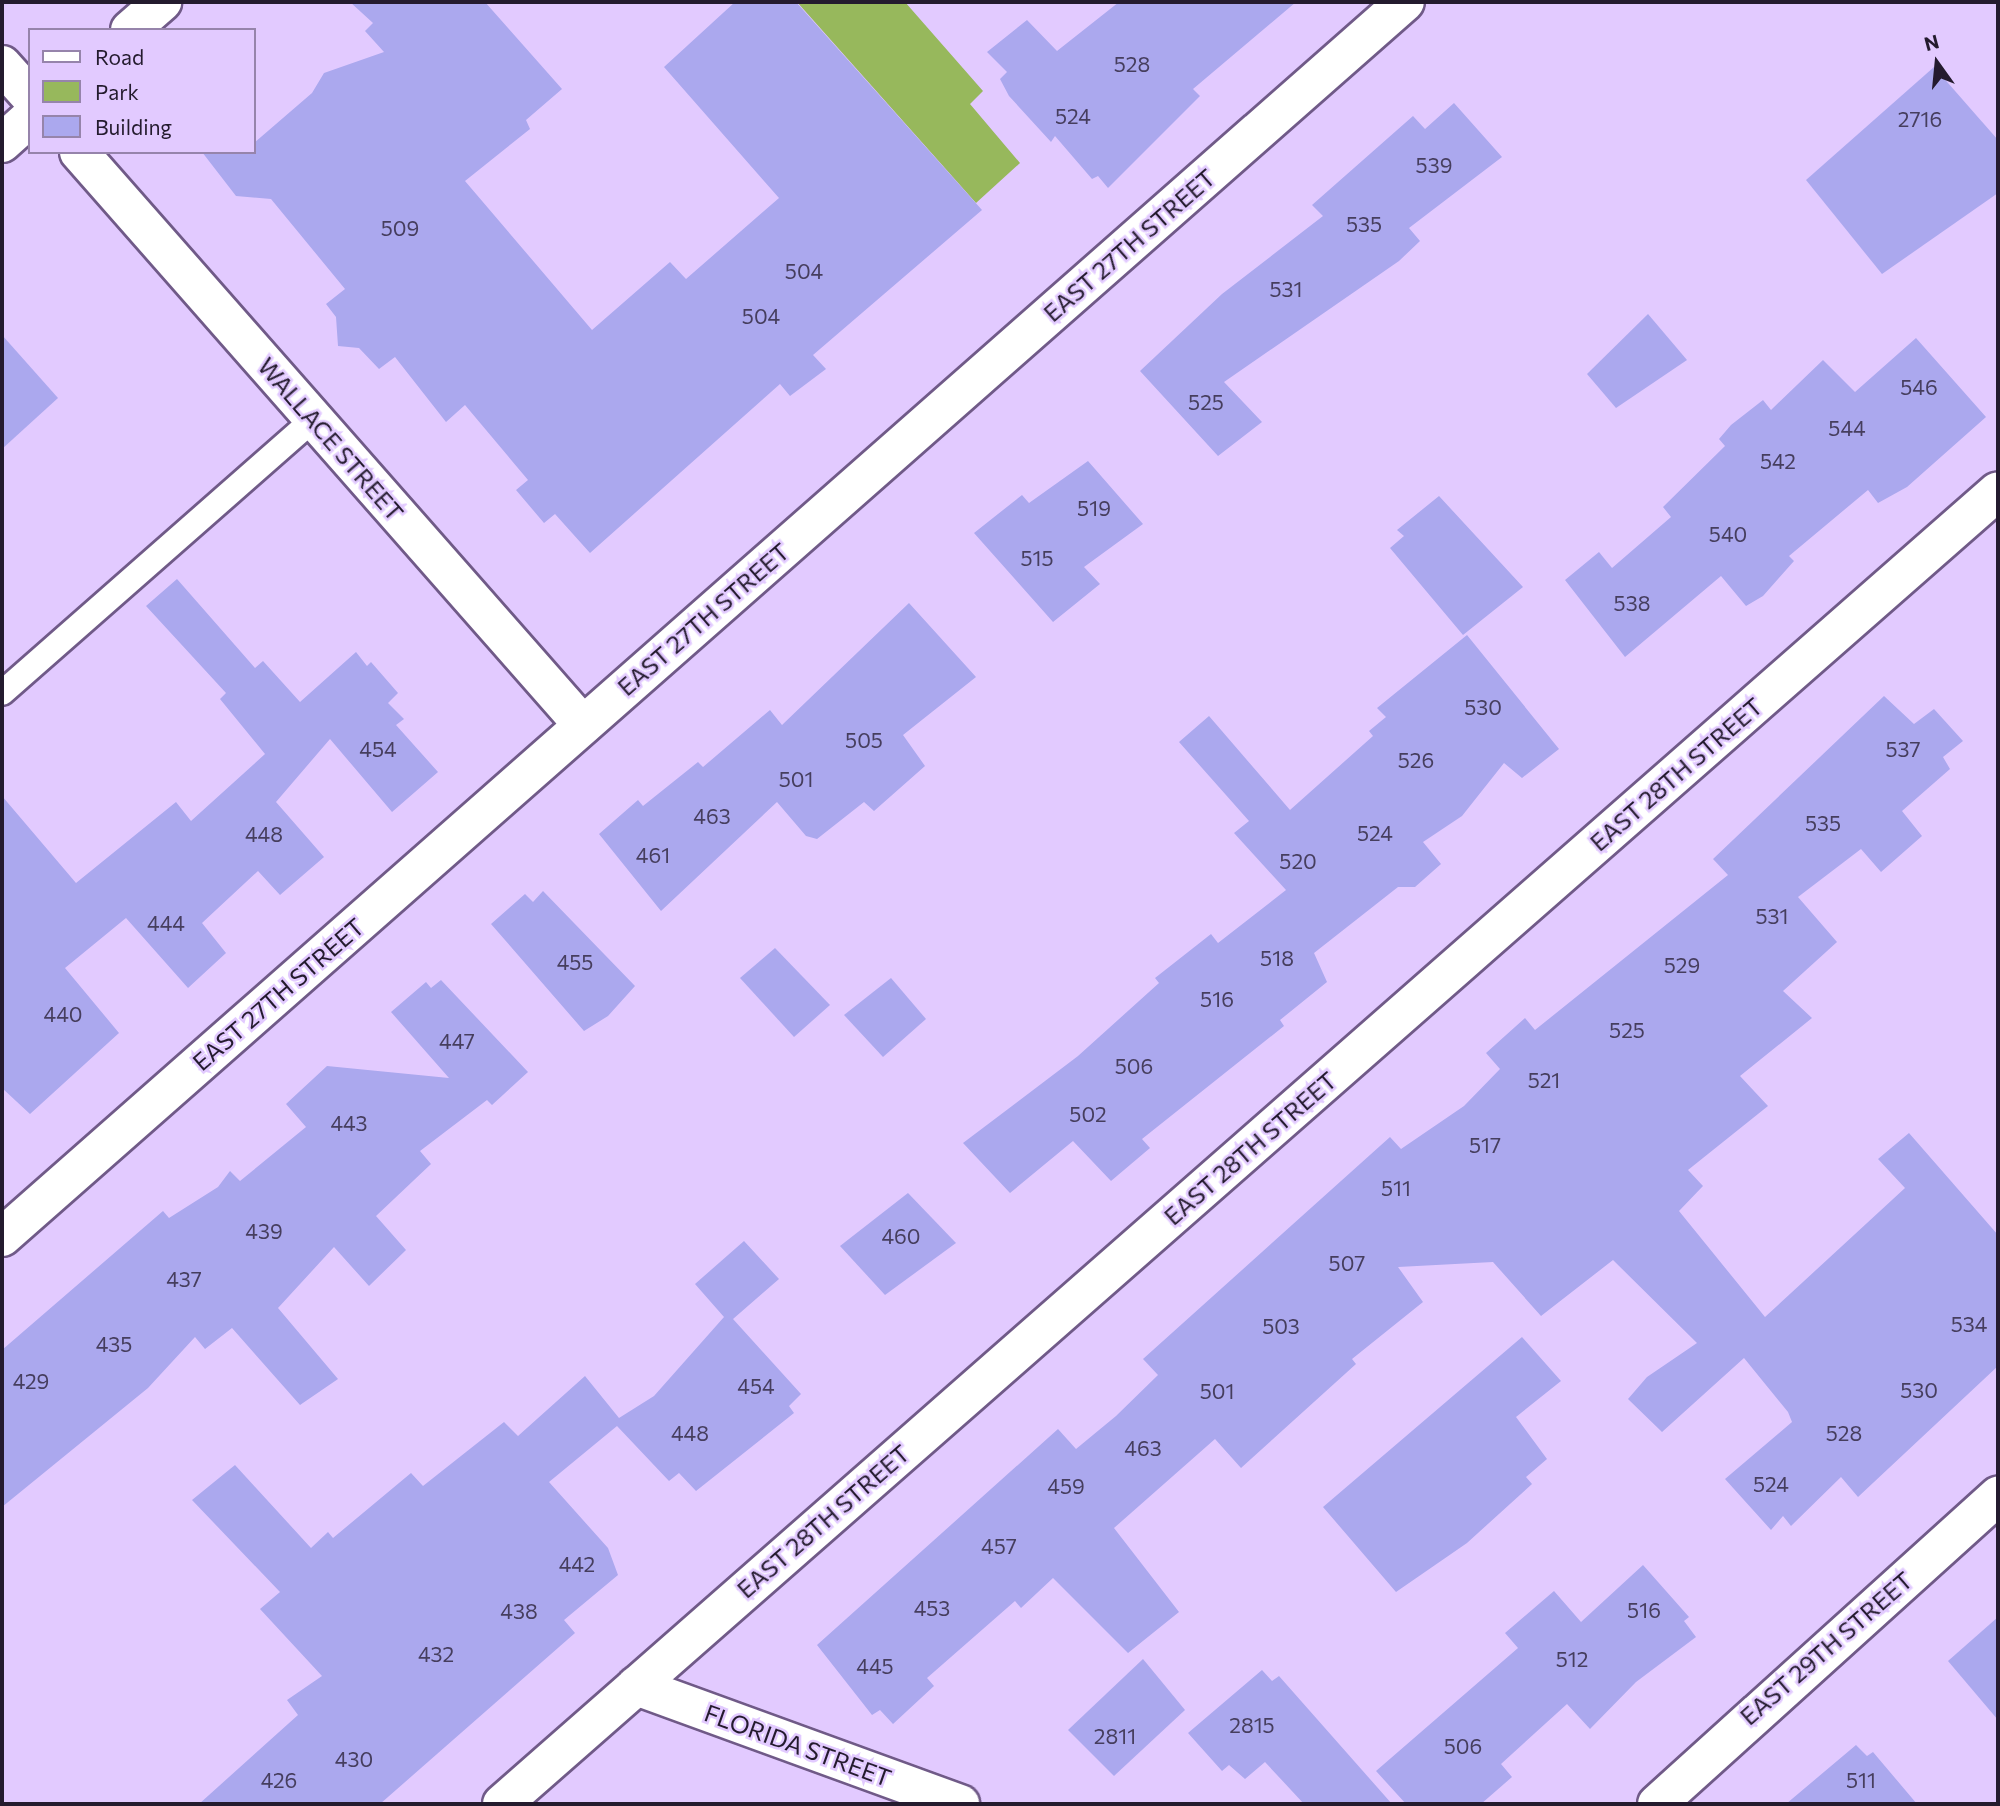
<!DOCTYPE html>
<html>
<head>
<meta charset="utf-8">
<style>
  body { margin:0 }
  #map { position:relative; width:2000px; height:1806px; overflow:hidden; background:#e2caff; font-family:Commissioner,sans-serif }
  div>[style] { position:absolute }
  .green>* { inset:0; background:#97b85c }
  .building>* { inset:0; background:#aba8ee }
  .roads { filter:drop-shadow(2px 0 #705a88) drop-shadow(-2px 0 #705a88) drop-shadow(0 2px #705a88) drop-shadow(0 -2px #705a88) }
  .lane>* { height:24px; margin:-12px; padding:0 12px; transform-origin:12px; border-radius:12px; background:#fff }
  .street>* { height:38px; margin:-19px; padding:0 19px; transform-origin:19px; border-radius:19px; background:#fff }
  .secondary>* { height:38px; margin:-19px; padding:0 19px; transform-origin:19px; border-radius:19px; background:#fff }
  .primary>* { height:38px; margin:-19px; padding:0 19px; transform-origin:19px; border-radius:19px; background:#fff }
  span { translate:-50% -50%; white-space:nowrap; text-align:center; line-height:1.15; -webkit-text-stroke:5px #e2caff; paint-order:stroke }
  .number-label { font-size:21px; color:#463e5e }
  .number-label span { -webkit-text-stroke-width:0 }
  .street-label { font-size:24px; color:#241b2e }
  .frame { position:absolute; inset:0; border:4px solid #241b2e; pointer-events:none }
  .legend { position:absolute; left:28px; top:28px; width:228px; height:126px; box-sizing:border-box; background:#e2caff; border:2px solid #9684ab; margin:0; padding:9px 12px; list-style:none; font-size:21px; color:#241b2e }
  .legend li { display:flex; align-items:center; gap:14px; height:35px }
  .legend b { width:35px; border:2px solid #9684ab }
  .north { position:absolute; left:1902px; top:28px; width:70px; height:70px; -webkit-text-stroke:5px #e2caff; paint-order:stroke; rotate:345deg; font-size:19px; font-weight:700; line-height:28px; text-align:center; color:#241b2e }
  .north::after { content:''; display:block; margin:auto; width:24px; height:32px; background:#241b2e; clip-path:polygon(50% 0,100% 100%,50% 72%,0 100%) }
</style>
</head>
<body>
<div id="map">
  <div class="green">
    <div style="clip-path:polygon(797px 2px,905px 2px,983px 91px,970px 104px,1020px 163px,976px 203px)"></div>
  </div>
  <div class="building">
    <div style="clip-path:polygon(350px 2px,485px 2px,562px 89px,526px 120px,530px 129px,465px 181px,592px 330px,670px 262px,686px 279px,779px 198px,664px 67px,735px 2px,796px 2px,982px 210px,813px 355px,826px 369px,790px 396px,780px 384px,590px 553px,555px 514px,544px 523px,516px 490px,528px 480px,465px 405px,446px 422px,395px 357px,379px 369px,359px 348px,338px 346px,336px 317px,326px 304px,345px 289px,271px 199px,236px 196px,202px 152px,254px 152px,254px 143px,312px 93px,324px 73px,384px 52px,365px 31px,373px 23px)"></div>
    <div style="clip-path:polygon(1119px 2px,1296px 2px,1193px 89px,1200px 96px,1108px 188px,1098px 176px,1092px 179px,1055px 136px,1051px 142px,1009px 96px,1000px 79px,1007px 72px,987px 52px,1027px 20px,1057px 51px)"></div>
    <div style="clip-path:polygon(1934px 67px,1998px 140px,1998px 193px,1882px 274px,1806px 180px)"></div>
    <div style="clip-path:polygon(1454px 103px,1502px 157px,1409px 228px,1420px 241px,1399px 261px,1224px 382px,1262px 422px,1218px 456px,1140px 371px,1222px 294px,1323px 216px,1312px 205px,1413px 116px,1425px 129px)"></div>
    <div style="clip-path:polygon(1648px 314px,1687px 360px,1616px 408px,1587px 374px)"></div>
    <div style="clip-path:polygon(2px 335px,58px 398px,2px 449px)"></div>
    <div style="clip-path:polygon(1916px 338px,1986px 417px,1907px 487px,1878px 503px,1868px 490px,1789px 556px,1794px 561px,1763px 596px,1746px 606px,1721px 576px,1625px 657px,1565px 580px,1599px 552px,1612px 568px,1671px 517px,1663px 507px,1725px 446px,1719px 439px,1731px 425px,1763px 400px,1771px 410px,1823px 360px,1855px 392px)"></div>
    <div style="clip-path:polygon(1088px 461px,1143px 524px,1084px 567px,1100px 584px,1053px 622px,974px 533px,1022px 495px,1029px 503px)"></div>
    <div style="clip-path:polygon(1439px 496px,1523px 587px,1463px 635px,1390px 548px,1404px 536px,1397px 530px)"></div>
    <div style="clip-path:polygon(177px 579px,255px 668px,263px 661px,300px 702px,356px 652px,367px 666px,371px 662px,398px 693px,388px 703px,404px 719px,396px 725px,438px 772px,392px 812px,330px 739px,276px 802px,324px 857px,280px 895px,258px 871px,202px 923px,226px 953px,188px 988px,126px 918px,65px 968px,119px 1033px,30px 1114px,2px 1088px,2px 796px,76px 883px,176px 802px,191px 821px,265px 754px,220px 699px,226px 693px,146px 606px)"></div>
    <div style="clip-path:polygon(909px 603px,976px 677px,903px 735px,925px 766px,874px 811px,864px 802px,817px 839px,806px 836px,777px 802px,661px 911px,599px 834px,638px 800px,643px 806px,698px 762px,703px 767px,770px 710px,782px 725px)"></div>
    <div style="clip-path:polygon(1467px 635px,1559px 749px,1522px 778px,1504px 763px,1462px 816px,1423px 842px,1441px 864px,1415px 887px,1398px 887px,1314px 953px,1327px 982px,1280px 1020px,1284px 1026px,1142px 1139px,1150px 1148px,1111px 1181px,1073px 1141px,1010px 1193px,963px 1143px,1078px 1056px,1159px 983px,1155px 978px,1211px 934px,1218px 943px,1286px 890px,1234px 833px,1249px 821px,1179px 742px,1209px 716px,1290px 810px,1373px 736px,1369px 731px,1386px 717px,1377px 708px)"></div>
    <div style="clip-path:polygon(1884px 696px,1914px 724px,1934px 709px,1963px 741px,1943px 757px,1950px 769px,1902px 811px,1922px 836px,1881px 872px,1861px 849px,1798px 897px,1837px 942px,1783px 991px,1812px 1018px,1740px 1076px,1768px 1106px,1688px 1170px,1703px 1186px,1679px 1211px,1765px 1317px,1905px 1188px,1878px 1159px,1909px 1133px,1998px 1235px,1998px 1366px,1858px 1497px,1841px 1477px,1791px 1526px,1783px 1516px,1771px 1530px,1725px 1479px,1792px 1422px,1788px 1412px,1744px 1358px,1662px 1432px,1628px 1399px,1647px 1377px,1697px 1343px,1613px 1260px,1541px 1316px,1493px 1262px,1398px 1267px,1423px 1302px,1352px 1359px,1356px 1364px,1241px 1468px,1215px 1439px,1114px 1528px,1179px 1612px,1128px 1653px,1053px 1578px,1021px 1608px,1015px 1601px,927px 1678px,934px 1686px,893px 1724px,880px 1710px,872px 1715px,817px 1645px,1058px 1429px,1076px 1449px,1116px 1416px,1158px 1375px,1143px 1359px,1390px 1137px,1401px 1149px,1464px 1106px,1500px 1069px,1486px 1053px,1525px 1018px,1535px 1030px,1728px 875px,1713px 859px)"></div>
    <div style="clip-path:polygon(543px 891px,635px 986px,608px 1016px,584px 1031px,491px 924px,525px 894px,533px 902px)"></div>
    <div style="clip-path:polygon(775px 948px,830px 1005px,794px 1037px,740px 978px)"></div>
    <div style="clip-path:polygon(891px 978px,926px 1019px,883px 1057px,844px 1015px)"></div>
    <div style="clip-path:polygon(441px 980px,528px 1072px,492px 1105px,487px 1100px,420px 1151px,431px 1164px,376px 1216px,406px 1250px,369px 1286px,334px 1247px,278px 1308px,338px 1379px,300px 1405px,232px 1328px,205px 1349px,195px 1337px,148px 1388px,2px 1507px,2px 1350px,163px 1211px,169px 1218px,218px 1187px,230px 1171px,240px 1181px,306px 1127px,286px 1104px,327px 1066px,449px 1078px,391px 1012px,426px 982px,431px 988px)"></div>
    <div style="clip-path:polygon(908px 1193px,956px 1243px,885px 1295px,840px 1246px)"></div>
    <div style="clip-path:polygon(744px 1241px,779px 1279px,733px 1319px,801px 1394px,789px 1406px,794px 1413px,696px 1491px,679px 1473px,669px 1481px,617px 1426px,549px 1482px,608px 1548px,618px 1575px,564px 1620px,575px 1633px,380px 1804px,199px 1804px,298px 1715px,287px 1700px,322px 1676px,260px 1609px,280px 1592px,192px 1500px,235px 1465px,311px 1548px,328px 1532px,333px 1538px,411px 1473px,423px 1486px,504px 1422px,518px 1436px,585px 1376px,619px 1418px,654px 1396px,724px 1317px,695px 1284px)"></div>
    <div style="clip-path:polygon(1522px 1337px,1561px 1381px,1516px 1417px,1547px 1459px,1526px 1477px,1532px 1484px,1467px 1543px,1396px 1592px,1323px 1507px)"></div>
    <div style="clip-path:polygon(1643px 1565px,1689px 1617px,1684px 1621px,1696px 1637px,1636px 1682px,1590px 1729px,1567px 1704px,1501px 1764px,1512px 1777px,1481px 1804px,1406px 1804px,1376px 1771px,1518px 1648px,1505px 1633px,1554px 1591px,1581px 1622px)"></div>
    <div style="clip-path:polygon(1998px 1617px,1998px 1720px,1948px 1661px)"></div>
    <div style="clip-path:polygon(1143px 1659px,1185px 1710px,1114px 1776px,1068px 1730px)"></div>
    <div style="clip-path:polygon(1262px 1670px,1272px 1681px,1279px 1676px,1392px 1804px,1304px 1804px,1265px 1762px,1245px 1779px,1229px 1765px,1222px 1771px,1188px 1733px)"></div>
    <div style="clip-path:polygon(1856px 1745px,1867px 1756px,1873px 1752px,1917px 1804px,1786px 1804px)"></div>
  </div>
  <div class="roads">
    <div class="lane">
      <div style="left:2px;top:693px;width:415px;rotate:-41.3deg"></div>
    </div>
    <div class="street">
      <div style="left:2px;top:65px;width:42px;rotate:47.9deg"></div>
      <div style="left:79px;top:152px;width:763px;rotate:48.67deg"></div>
      <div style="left:2px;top:1237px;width:1869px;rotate:-41.36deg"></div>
      <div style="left:636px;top:1686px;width:345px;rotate:20deg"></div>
      <div style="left:1657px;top:1804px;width:460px;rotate:-42.1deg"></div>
    </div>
    <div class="secondary">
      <div style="left:502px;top:1804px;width:1990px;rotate:-41.27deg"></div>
    </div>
    <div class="primary">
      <div style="left:130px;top:30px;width:43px;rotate:-41.2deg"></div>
      <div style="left:2px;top:143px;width:38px;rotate:-42deg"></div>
    </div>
  </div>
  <div class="number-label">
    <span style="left:1132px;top:64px">528</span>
    <span style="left:1073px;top:116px">524</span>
    <span style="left:1920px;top:119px">2716</span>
    <span style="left:1434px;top:165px">539</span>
    <span style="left:1364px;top:224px">535</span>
    <span style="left:400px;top:228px">509</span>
    <span style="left:804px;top:271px">504</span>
    <span style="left:1286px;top:289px">531</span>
    <span style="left:761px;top:316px">504</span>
    <span style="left:1919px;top:387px">546</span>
    <span style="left:1206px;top:402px">525</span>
    <span style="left:1847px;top:428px">544</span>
    <span style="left:1778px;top:461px">542</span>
    <span style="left:1094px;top:508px">519</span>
    <span style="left:1728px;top:534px">540</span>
    <span style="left:1037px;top:558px">515</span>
    <span style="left:1632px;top:603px">538</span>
    <span style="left:1483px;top:707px">530</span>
    <span style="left:864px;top:740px">505</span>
    <span style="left:378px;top:749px">454</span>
    <span style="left:1903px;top:749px">537</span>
    <span style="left:1416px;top:760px">526</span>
    <span style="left:796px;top:779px">501</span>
    <span style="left:712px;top:816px">463</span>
    <span style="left:1823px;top:823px">535</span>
    <span style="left:1375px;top:833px">524</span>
    <span style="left:264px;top:834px">448</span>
    <span style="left:653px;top:855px">461</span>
    <span style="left:1298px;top:861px">520</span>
    <span style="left:1772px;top:916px">531</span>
    <span style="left:166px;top:923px">444</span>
    <span style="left:1277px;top:958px">518</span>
    <span style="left:575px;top:962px">455</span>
    <span style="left:1682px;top:965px">529</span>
    <span style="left:1217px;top:999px">516</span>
    <span style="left:63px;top:1014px">440</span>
    <span style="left:1627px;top:1030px">525</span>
    <span style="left:457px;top:1041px">447</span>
    <span style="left:1134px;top:1066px">506</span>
    <span style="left:1544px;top:1080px">521</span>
    <span style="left:1088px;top:1114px">502</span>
    <span style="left:349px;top:1123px">443</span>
    <span style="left:1485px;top:1145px">517</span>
    <span style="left:1396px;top:1188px">511</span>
    <span style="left:264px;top:1231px">439</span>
    <span style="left:901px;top:1236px">460</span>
    <span style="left:1347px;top:1263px">507</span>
    <span style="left:184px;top:1279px">437</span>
    <span style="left:1969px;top:1324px">534</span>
    <span style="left:1281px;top:1326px">503</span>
    <span style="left:114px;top:1344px">435</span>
    <span style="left:31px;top:1381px">429</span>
    <span style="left:756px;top:1386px">454</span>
    <span style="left:1919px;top:1390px">530</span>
    <span style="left:1217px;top:1391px">501</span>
    <span style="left:690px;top:1433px">448</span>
    <span style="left:1844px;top:1433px">528</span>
    <span style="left:1143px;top:1448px">463</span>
    <span style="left:1771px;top:1484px">524</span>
    <span style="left:1066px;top:1486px">459</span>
    <span style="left:999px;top:1546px">457</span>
    <span style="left:577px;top:1564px">442</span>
    <span style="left:932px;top:1608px">453</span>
    <span style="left:1644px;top:1610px">516</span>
    <span style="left:519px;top:1611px">438</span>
    <span style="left:436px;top:1654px">432</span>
    <span style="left:1572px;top:1659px">512</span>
    <span style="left:875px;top:1666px">445</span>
    <span style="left:1252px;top:1725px">2815</span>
    <span style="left:1115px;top:1736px">2811</span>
    <span style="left:1463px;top:1746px">506</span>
    <span style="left:354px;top:1759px">430</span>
    <span style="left:279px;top:1780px">426</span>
    <span style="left:1861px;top:1780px">511</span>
  </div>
  <div class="street-label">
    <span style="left:1129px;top:245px;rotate:-41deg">EAST 27TH STREET</span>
    <span style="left:331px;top:439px;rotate:49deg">WALLACE STREET</span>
    <span style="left:703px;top:619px;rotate:-41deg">EAST 27TH STREET</span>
    <span style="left:1676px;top:774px;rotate:-41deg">EAST 28TH STREET</span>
    <span style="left:278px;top:994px;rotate:-41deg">EAST 27TH STREET</span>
    <span style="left:1250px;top:1148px;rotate:-41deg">EAST 28TH STREET</span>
    <span style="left:823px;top:1521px;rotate:-41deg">EAST 28TH STREET</span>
    <span style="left:1826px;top:1648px;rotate:-41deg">EAST 29TH STREET</span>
    <span style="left:798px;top:1745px;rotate:20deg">FLORIDA STREET</span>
  </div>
  <div class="frame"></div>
  <ul class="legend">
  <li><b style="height:9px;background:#fff"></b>Road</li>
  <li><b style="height:19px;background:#97b85c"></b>Park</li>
  <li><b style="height:19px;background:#aba8ee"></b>Building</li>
  </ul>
  <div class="north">N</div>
</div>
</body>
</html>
